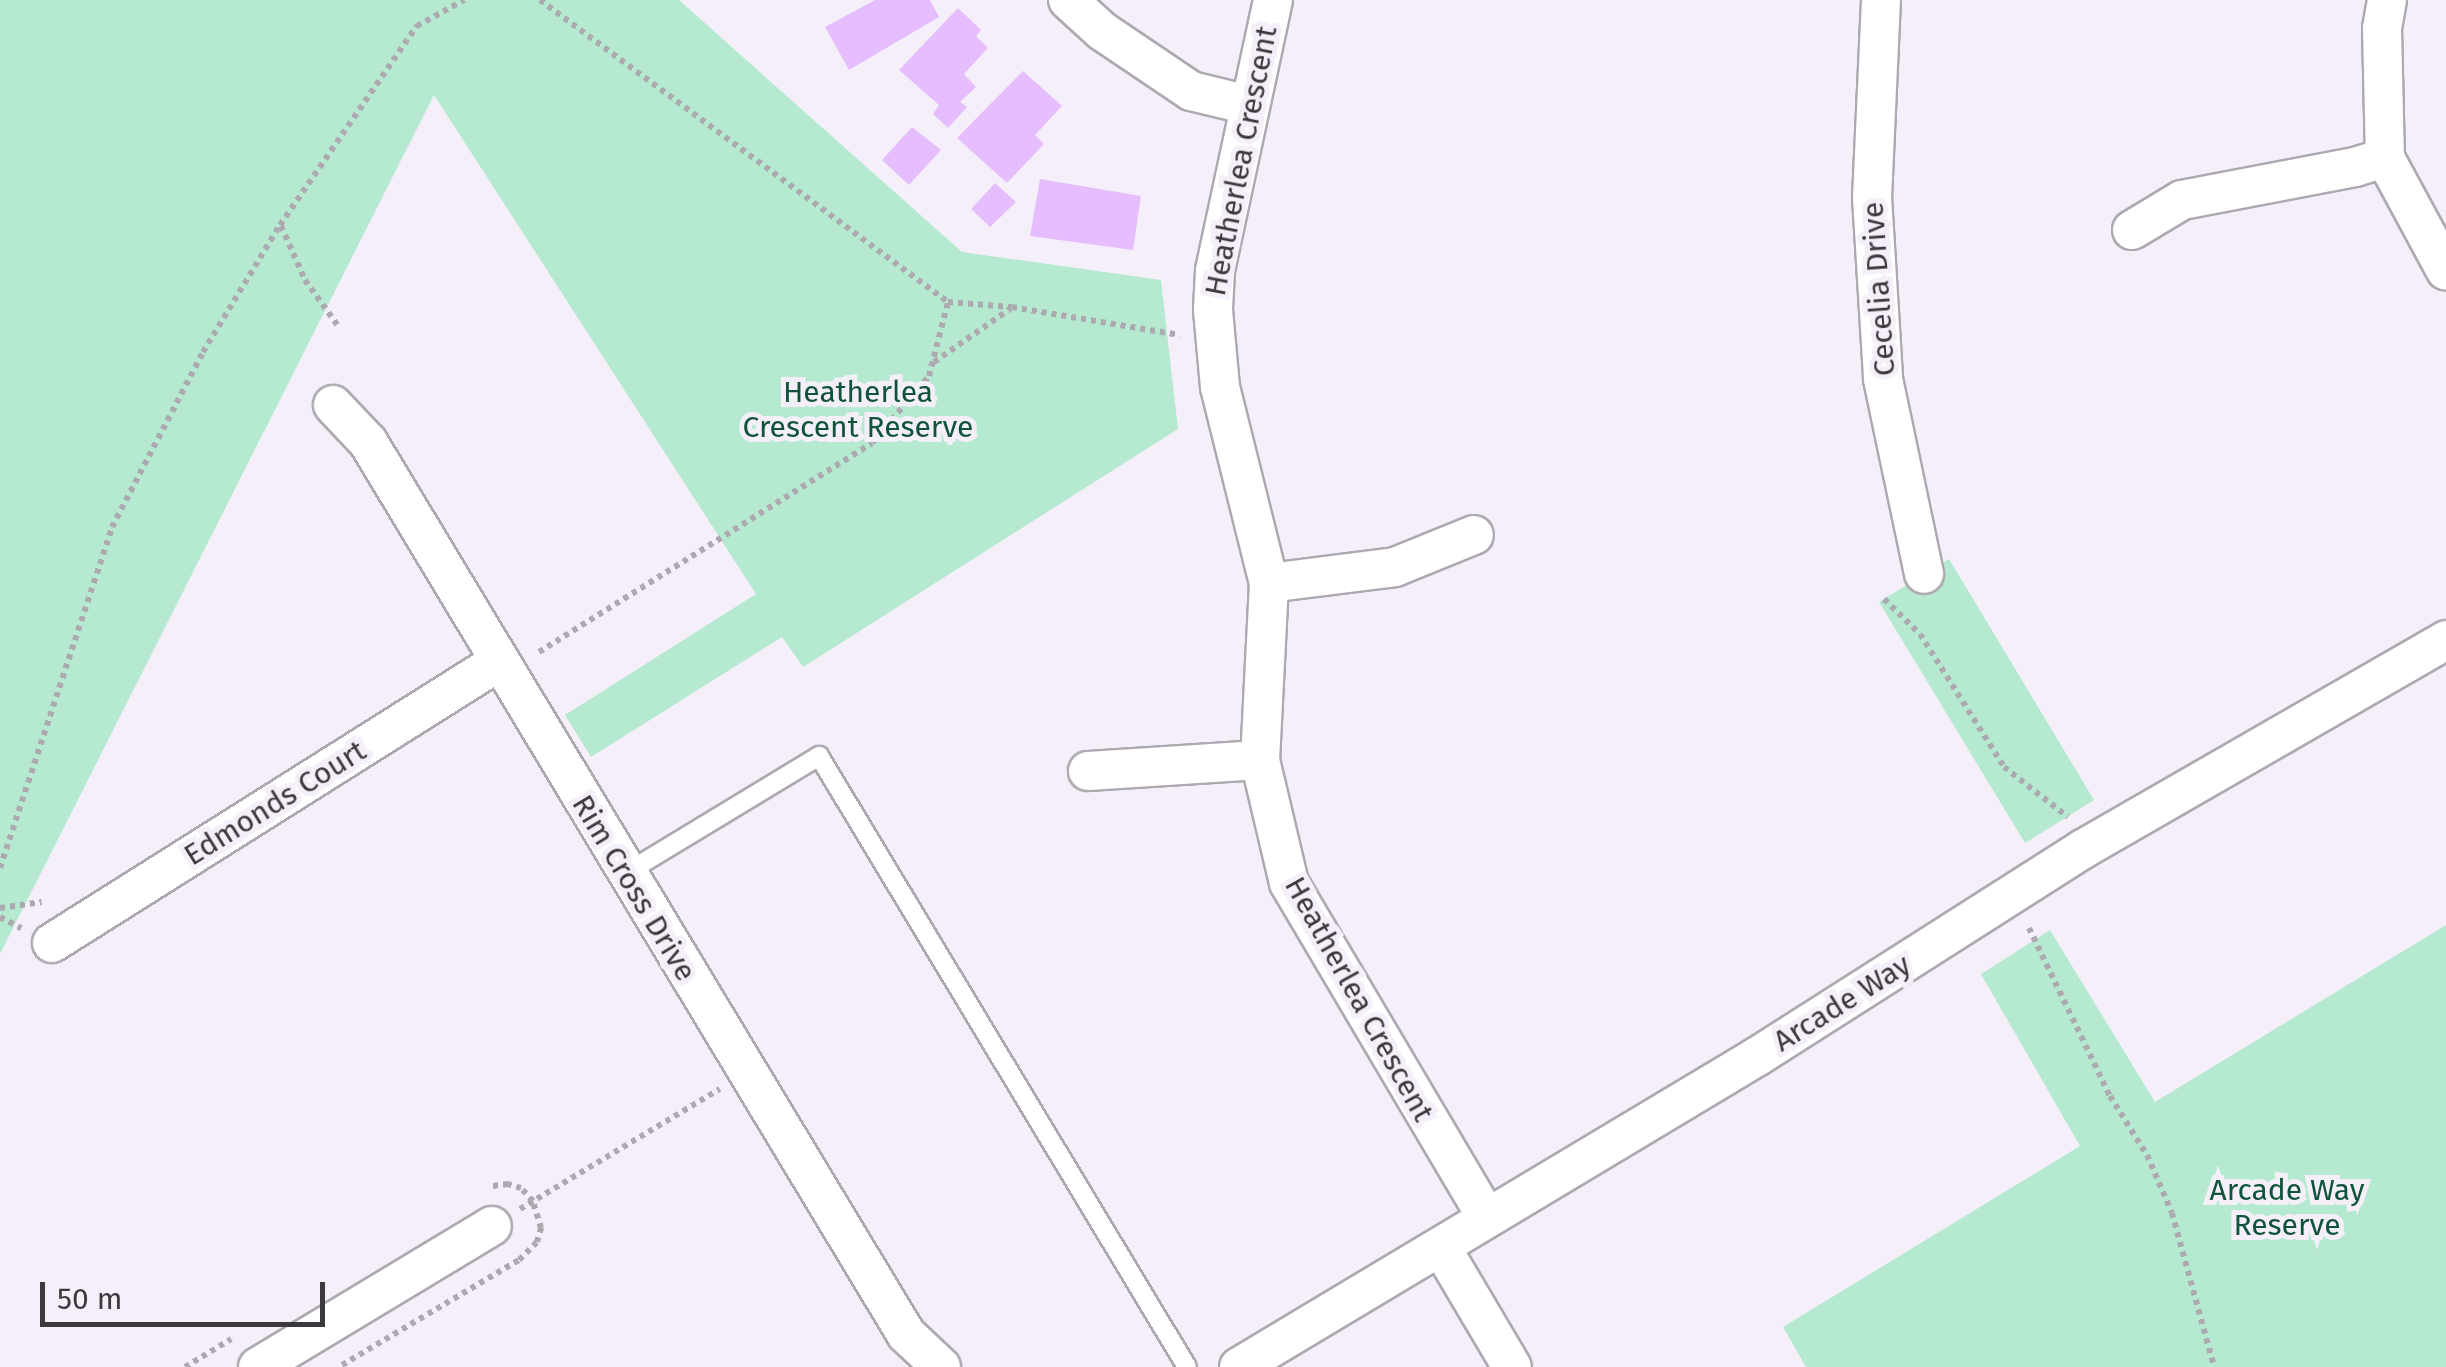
<!DOCTYPE html>
<html>
<head>
<meta charset="utf-8">
<style>
  body { margin:0 }
  #map { position:relative; width:2446px; height:1367px; overflow:hidden; background:#f4eff8; font-family:"Fira Sans",sans-serif }
  div>[style] { position:absolute }
  .green>* { inset:0; background:#b5ead1 }
  .building>* { inset:0; background:#e6beff }
  .path>* { height:6px; margin-top:-3px; transform-origin:0; background:repeating-linear-gradient(90deg,#ada9b0 0 5px,transparent 0 10px) }
  .roads { filter:drop-shadow(2px 0 #aea9b1) drop-shadow(-2px 0 #aea9b1) drop-shadow(0 2px #aea9b1) drop-shadow(0 -2px #aea9b1) }
  .lane>* { height:18px; margin:-9px; padding:0 9px; transform-origin:9px; border-radius:9px; background:#fff }
  .street>* { height:38px; margin:-19px; padding:0 19px; transform-origin:19px; border-radius:19px; background:#fff }
  span { translate:-50% -50%; white-space:nowrap; text-align:center; line-height:1.15; -webkit-text-stroke:10px #f4eff8; paint-order:stroke }
  .street-label { font-size:30px; color:#3b393d }
  .park-label { font-size:30px; color:#10533b }
  .scale { position:absolute; left:40px; top:1282px; width:285px; height:45px; box-sizing:border-box; border:5px solid #3b393d; border-top:0; padding-left:12px; font-size:30px; line-height:35px; white-space:nowrap; color:#3b393d; -webkit-text-stroke:8px #f4eff8; paint-order:stroke }
</style>
</head>
<body>
<div id="map">
  <div class="green">
    <div style="clip-path:polygon(0 0,679px 0,962px 252px,1161px 280px,1178px 429px,803px 667px,782px 637px,591px 757px,565px 715px,756px 594px,434px 95px,0 954px)"></div>
    <div style="clip-path:polygon(1949px 559px,2094px 800px,2025px 843px,1879px 602px)"></div>
    <div style="clip-path:polygon(2446px 925px,2446px 1367px,1806px 1367px,1783px 1327px,2080px 1146px,1981px 974px,2050px 930px,2155px 1102px)"></div>
  </div>
  <div class="building">
    <div style="clip-path:polygon(875px 0,930px 0,939px 17px,849px 70px,825px 27px)"></div>
    <div style="clip-path:polygon(958px 8px,981px 30px,976px 36px,988px 48px,964px 74px,976px 87px,960px 102px,967px 107px,948px 128px,933px 114px,939px 105px,899px 70px)"></div>
    <div style="clip-path:polygon(1023px 71px,1062px 106px,1035px 135px,1044px 144px,1007px 183px,957px 138px)"></div>
    <div style="clip-path:polygon(912px 127px,941px 150px,909px 185px,882px 160px)"></div>
    <div style="clip-path:polygon(1040px 179px,1141px 196px,1133px 250px,1030px 236px)"></div>
    <div style="clip-path:polygon(995px 183px,1016px 202px,990px 227px,971px 209px)"></div>
  </div>
  <div class="path">
    <div style="left:540px;top:0;width:508px;rotate:36.51deg"></div>
    <div style="left:948px;top:302px;width:64px;rotate:4.5deg"></div>
    <div style="left:1012px;top:307px;width:170px;rotate:9.5deg"></div>
    <div style="left:281px;top:226px;width:59px;rotate:66deg"></div>
    <div style="left:305px;top:280px;width:57px;rotate:54.3deg"></div>
    <div style="left:934px;top:362px;width:93px;rotate:-34.9deg"></div>
    <div style="left:1884px;top:599px;width:50px;rotate:44.2deg"></div>
    <div style="left:1920px;top:634px;width:157px;rotate:57.7deg"></div>
    <div style="left:2004px;top:767px;width:81px;rotate:38deg"></div>
    <div style="left:539px;top:652px;width:393px;rotate:-32.1deg"></div>
    <div style="left:872px;top:443px;width:88px;rotate:-49.6deg"></div>
    <div style="left:929px;top:376px;width:76px;rotate:-75.6deg"></div>
    <div style="left:0;top:868px;width:359px;rotate:-71.8deg"></div>
    <div style="left:112px;top:527px;width:197px;rotate:-62.5deg"></div>
    <div style="left:203px;top:352px;width:149px;rotate:-58.8deg"></div>
    <div style="left:280px;top:225px;width:242px;rotate:-55.5deg"></div>
    <div style="left:417px;top:26px;width:54px;rotate:-29deg"></div>
    <div style="left:0;top:908px;width:42px;rotate:-8.1deg"></div>
    <div style="left:0;top:917px;width:24px;rotate:28deg"></div>
    <div style="left:2029px;top:928px;width:187px;rotate:64.3deg"></div>
    <div style="left:2110px;top:1096px;width:70px;rotate:57.9deg"></div>
    <div style="left:2147px;top:1155px;width:63px;rotate:66.7deg"></div>
    <div style="left:2172px;top:1213px;width:160px;rotate:74.7deg"></div>
    <div style="left:520px;top:1209px;width:233px;rotate:-31deg"></div>
    <div style="left:342px;top:1365px;width:206px;rotate:-30.7deg"></div>
    <div style="left:519px;top:1260px;width:25px;rotate:-45deg"></div>
    <div style="left:537px;top:1242px;width:15px;rotate:-74deg"></div>
    <div style="left:541px;top:1228px;width:28px;rotate:-107deg"></div>
    <div style="left:533px;top:1201px;width:18px;rotate:-133deg"></div>
    <div style="left:521px;top:1188px;width:14px;rotate:-163deg"></div>
    <div style="left:508px;top:1184px;width:16px;rotate:173deg"></div>
    <div style="left:185px;top:1367px;width:54px;rotate:-31.3deg"></div>
  </div>
  <div class="roads">
    <div class="lane">
      <div style="left:626px;top:873px;width:226px;rotate:-31.2deg"></div>
      <div style="left:819px;top:756px;width:713px;rotate:58.94deg"></div>
    </div>
    <div class="street">
      <div style="left:1068px;top:0;width:46px;rotate:42.4deg"></div>
      <div style="left:1102px;top:31px;width:107px;rotate:34deg"></div>
      <div style="left:1191px;top:91px;width:60px;rotate:13.6deg"></div>
      <div style="left:1273px;top:0;width:277px;rotate:102.1deg"></div>
      <div style="left:1215px;top:271px;width:39px;rotate:93deg"></div>
      <div style="left:1213px;top:310px;width:77px;rotate:84.8deg"></div>
      <div style="left:1220px;top:387px;width:202px;rotate:76deg"></div>
      <div style="left:1269px;top:583px;width:177px;rotate:92.9deg"></div>
      <div style="left:1260px;top:760px;width:126px;rotate:76.7deg"></div>
      <div style="left:1289px;top:883px;width:389px;rotate:59.4deg"></div>
      <div style="left:1881px;top:0;width:197px;rotate:92.6deg"></div>
      <div style="left:1872px;top:197px;width:182px;rotate:86.5deg"></div>
      <div style="left:1883px;top:379px;width:199px;rotate:78.1deg"></div>
      <div style="left:2387px;top:0;width:28px;rotate:100deg"></div>
      <div style="left:2382px;top:28px;width:130px;rotate:88.7deg"></div>
      <div style="left:2385px;top:158px;width:128px;rotate:61.6deg"></div>
      <div style="left:2132px;top:230px;width:58px;rotate:-31deg"></div>
      <div style="left:2182px;top:200px;width:176px;rotate:-10.8deg"></div>
      <div style="left:2355px;top:167px;width:31px;rotate:-17deg"></div>
      <div style="left:333px;top:405px;width:51px;rotate:46.6deg"></div>
      <div style="left:368px;top:442px;width:1042px;rotate:58.9deg"></div>
      <div style="left:906px;top:1334px;width:48px;rotate:43.3deg"></div>
      <div style="left:1269px;top:583px;width:127px;rotate:-7.2deg"></div>
      <div style="left:1395px;top:567px;width:85px;rotate:-22.1deg"></div>
      <div style="left:1088px;top:771px;width:172px;rotate:-3.7deg"></div>
      <div style="left:52px;top:943px;width:527px;rotate:-32.21deg"></div>
      <div style="left:1441px;top:1247px;width:139px;rotate:59.4deg"></div>
      <div style="left:258px;top:1367px;width:273px;rotate:-31.1deg"></div>
      <div style="left:1239px;top:1367px;width:605px;rotate:-30.93deg"></div>
      <div style="left:1758px;top:1056px;width:385px;rotate:-32.5deg"></div>
      <div style="left:2083px;top:849px;width:419px;rotate:-29.9deg"></div>
    </div>
  </div>
  <div class="street-label">
    <span style="left:1241px;top:161px;rotate:-79deg">Heatherlea Crescent</span>
    <span style="left:1879px;top:289px;rotate:-94deg">Cecelia Drive</span>
    <span style="left:275px;top:803px;rotate:-32deg">Edmonds Court</span>
    <span style="left:634px;top:888px;rotate:59deg">Rim Cross Drive</span>
    <span style="left:1359px;top:999px;rotate:61deg">Heatherlea Crescent</span>
    <span style="left:1842px;top:1003px;rotate:-32deg">Arcade Way</span>
  </div>
  <div class="park-label">
    <span style="left:858px;top:409px">Heatherlea<br>Crescent Reserve</span>
    <span style="left:2287px;top:1207px">Arcade Way<br>Reserve</span>
  </div>
  <div class="scale">50 m</div>
</div>
</body>
</html>
